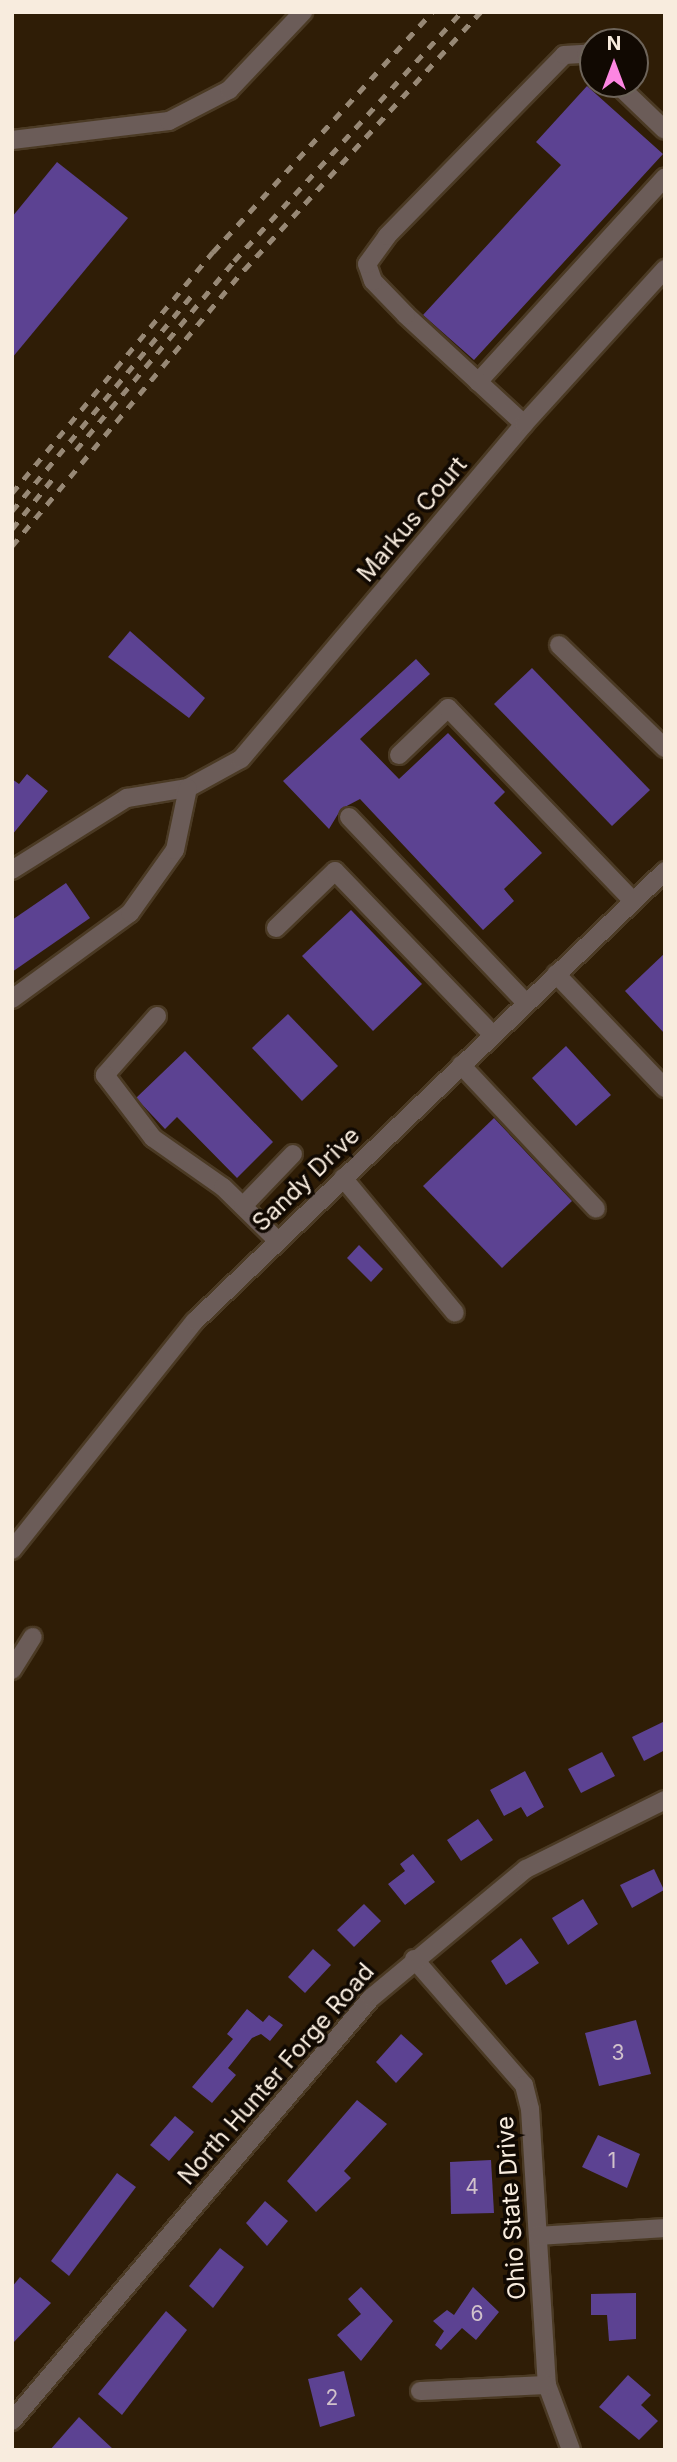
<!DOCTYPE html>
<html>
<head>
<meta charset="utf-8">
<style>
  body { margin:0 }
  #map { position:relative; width:677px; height:2462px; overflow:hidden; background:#2f1d06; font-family:Inter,sans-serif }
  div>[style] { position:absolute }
  .building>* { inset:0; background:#5c4292 }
  .roads { filter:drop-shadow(2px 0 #4b3a24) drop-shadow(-2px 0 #4b3a24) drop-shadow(0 2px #4b3a24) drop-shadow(0 -2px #4b3a24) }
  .minor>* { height:18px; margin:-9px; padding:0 9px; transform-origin:9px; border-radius:9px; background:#6b5c58 }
  .rail>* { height:5px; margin-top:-2.5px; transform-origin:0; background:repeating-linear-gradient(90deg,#978875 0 9px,transparent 0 18px) }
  span { translate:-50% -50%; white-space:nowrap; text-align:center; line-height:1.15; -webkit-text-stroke:7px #110902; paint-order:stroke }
  .number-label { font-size:21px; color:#d1c2cb }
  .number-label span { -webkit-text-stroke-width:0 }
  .street-label { font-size:24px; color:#f8ecde }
  .frame { position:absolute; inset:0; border:14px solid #f8ecde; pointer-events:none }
  .north { position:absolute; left:579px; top:28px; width:70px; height:70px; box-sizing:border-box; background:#110902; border:2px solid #6d645a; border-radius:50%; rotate:0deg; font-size:19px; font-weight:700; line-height:28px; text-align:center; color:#f8ecde }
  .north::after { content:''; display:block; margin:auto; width:24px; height:32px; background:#fd86e2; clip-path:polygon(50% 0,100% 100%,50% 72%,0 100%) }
</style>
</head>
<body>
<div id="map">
  <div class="building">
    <div style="clip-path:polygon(587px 86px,663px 154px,474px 360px,423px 315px,561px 165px,536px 142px)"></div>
    <div style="clip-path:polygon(57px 162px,128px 218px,12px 358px,12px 217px)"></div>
    <div style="clip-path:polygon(130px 631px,205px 698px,189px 718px,108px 657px)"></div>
    <div style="clip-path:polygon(416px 659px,430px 674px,360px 739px,399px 779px,448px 733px,505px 792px,494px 803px,542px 853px,504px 889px,514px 901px,483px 930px,360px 799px,341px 809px,329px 829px,283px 781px)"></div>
    <div style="clip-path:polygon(532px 668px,650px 790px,612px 826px,494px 704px)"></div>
    <div style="clip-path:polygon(27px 774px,48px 791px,12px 835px,12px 779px,19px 784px)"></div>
    <div style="clip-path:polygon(66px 883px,90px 918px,12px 972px,12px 920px)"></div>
    <div style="clip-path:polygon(351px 910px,422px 984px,373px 1031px,302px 956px)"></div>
    <div style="clip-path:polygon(665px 953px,665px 1034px,625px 991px)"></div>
    <div style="clip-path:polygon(288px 1014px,338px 1066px,302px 1101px,252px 1048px)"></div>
    <div style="clip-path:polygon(566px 1046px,611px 1095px,576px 1126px,532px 1078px)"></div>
    <div style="clip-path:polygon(185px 1051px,273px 1142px,237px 1178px,177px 1117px,165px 1129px,136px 1098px)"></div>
    <div style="clip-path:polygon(494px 1118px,572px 1201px,502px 1268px,423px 1186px)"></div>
    <div style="clip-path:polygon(359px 1245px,383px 1269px,371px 1282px,347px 1258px)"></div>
    <div style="clip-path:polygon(665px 1721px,665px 1750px,644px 1761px,632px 1737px)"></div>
    <div style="clip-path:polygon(602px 1752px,615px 1776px,581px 1793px,568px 1769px)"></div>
    <div style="clip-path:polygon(525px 1771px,544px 1807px,527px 1817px,521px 1807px,504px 1816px,490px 1790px)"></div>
    <div style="clip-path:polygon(478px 1819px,493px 1840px,461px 1861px,447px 1840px)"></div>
    <div style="clip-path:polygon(413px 1854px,435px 1882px,405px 1905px,388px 1884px,405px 1871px,400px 1864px)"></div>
    <div style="clip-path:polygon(654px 1869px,664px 1890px,632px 1908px,620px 1885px)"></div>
    <div style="clip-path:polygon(583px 1899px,598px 1924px,568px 1945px,552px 1918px)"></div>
    <div style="clip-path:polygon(364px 1904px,381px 1921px,354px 1947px,337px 1930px)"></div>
    <div style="clip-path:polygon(521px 1938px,539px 1963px,506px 1985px,491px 1961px)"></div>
    <div style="clip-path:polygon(313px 1949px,331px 1965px,305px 1993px,288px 1977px)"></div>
    <div style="clip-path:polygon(247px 2009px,263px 2022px,269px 2015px,283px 2025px,270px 2041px,261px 2034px,252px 2038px,228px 2068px,236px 2075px,212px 2103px,192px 2087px,233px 2039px,227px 2034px)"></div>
    <div style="clip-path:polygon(636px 2020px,651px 2074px,599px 2086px,585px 2033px)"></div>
    <div style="clip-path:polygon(401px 2034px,423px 2054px,396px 2083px,376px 2062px)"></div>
    <div style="clip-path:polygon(357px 2100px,387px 2124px,344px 2171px,351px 2178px,316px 2212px,287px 2181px)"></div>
    <div style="clip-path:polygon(175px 2116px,194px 2132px,169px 2161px,150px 2145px)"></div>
    <div style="clip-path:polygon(598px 2135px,640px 2154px,627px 2188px,582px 2167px)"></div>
    <div style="clip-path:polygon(491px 2160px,494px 2213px,451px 2214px,450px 2162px)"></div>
    <div style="clip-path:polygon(117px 2173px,136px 2187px,69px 2276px,51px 2261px)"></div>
    <div style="clip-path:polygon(265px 2201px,288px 2221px,267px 2246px,246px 2223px)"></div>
    <div style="clip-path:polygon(220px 2248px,244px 2267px,213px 2308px,189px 2286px)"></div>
    <div style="clip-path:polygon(20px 2277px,51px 2303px,12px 2344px,12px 2287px)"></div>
    <div style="clip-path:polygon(361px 2287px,393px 2321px,361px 2361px,337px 2335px,361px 2314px,348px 2299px)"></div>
    <div style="clip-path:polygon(473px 2287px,499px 2312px,476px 2340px,462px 2328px,441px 2350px,435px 2345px,444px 2331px,433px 2321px,447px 2310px,454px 2315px)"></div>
    <div style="clip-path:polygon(636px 2293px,636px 2339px,609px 2341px,607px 2315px,591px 2315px,591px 2294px)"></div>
    <div style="clip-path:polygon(166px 2311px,187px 2330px,122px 2415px,98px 2394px)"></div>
    <div style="clip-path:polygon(344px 2371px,355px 2416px,320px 2427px,308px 2379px)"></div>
    <div style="clip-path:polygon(628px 2375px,651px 2395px,641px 2405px,658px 2421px,639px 2440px,599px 2407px)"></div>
    <div style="clip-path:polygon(79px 2417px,114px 2450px,50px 2450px)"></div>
  </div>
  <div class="roads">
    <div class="minor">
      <div style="left:617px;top:84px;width:66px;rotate:43.8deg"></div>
      <div style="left:12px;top:140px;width:158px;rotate:-6.9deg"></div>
      <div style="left:169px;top:121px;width:68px;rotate:-27.3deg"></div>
      <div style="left:229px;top:90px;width:108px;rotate:-46.5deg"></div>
      <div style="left:478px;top:382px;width:277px;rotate:-47.6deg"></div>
      <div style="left:524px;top:424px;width:161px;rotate:-137.3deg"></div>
      <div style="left:406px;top:315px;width:47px;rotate:-134.1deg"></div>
      <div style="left:373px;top:281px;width:18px;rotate:-109deg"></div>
      <div style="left:367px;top:264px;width:34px;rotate:-54deg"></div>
      <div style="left:387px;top:236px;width:253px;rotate:-45.6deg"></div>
      <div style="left:564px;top:55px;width:22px;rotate:-3deg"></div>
      <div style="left:586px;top:54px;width:10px;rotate:45deg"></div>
      <div style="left:559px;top:645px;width:148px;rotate:44.2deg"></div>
      <div style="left:399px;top:755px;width:68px;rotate:-43.8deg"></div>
      <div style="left:448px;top:708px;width:267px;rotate:46.2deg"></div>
      <div style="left:349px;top:817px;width:257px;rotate:46.4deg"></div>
      <div style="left:12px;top:870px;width:136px;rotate:-32.1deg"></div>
      <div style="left:127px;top:798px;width:62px;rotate:-9.3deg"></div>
      <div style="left:188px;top:788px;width:60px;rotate:-28.7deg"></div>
      <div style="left:241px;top:759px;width:439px;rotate:-49.8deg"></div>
      <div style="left:524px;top:424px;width:210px;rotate:-47.7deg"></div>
      <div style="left:276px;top:928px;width:82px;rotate:-44deg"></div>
      <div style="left:335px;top:871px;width:228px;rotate:46.1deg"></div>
      <div style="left:556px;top:974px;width:158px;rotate:46.3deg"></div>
      <div style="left:12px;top:999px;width:146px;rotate:-36.1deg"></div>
      <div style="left:130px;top:913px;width:77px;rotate:-54.5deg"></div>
      <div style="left:175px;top:850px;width:63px;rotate:-78.2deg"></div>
      <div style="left:157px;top:1016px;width:79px;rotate:131.4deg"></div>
      <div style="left:105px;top:1075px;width:79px;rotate:52.7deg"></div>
      <div style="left:153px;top:1138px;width:85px;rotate:35deg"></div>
      <div style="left:223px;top:1187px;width:76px;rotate:44.5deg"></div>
      <div style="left:461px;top:1065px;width:197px;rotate:46.8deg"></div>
      <div style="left:343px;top:1178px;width:175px;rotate:50.3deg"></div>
      <div style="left:243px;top:1206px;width:72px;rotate:-46.1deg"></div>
      <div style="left:12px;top:1550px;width:293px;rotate:-51.4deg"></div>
      <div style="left:195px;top:1321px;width:651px;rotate:-43.75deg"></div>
      <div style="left:12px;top:1670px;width:39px;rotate:-58deg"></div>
      <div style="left:414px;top:1959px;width:167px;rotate:48.9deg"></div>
      <div style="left:524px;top:2085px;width:25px;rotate:76deg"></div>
      <div style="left:530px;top:2109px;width:277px;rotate:86.5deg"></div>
      <div style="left:547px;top:2385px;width:69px;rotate:69.7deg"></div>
      <div style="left:538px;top:2236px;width:127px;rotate:-3.6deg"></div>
      <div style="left:420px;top:2391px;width:127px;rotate:-2.7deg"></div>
      <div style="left:12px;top:2421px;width:555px;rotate:-49.68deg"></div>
      <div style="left:371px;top:1998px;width:202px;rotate:-39.8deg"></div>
      <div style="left:526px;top:1869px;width:155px;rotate:-26.4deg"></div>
    </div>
  </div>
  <div class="rail">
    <div style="left:76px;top:450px;width:246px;rotate:-50.1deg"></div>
    <div style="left:234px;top:261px;width:337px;rotate:-47.6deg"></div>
    <div style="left:12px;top:493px;width:314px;rotate:-50.2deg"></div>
    <div style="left:213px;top:252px;width:325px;rotate:-47.6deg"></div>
    <div style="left:12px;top:511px;width:280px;rotate:-50.2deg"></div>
    <div style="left:12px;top:529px;width:67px;rotate:-51.1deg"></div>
    <div style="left:12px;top:546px;width:361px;rotate:-50deg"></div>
    <div style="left:244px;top:270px;width:350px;rotate:-47.5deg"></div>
  </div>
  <div class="number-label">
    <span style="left:618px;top:2053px">3</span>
    <span style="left:612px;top:2161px">1</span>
    <span style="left:472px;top:2187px">4</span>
    <span style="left:477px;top:2314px">6</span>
    <span style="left:332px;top:2398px">2</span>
  </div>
  <div class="street-label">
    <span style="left:412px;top:519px;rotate:-50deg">Markus Court</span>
    <span style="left:306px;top:1179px;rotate:-44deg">Sandy Drive</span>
    <span style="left:276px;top:2074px;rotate:-49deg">North Hunter Forge Road</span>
    <span style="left:511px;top:2208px;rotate:-94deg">Ohio State Drive</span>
  </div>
  <div class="frame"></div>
  <div class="north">N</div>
</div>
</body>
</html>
